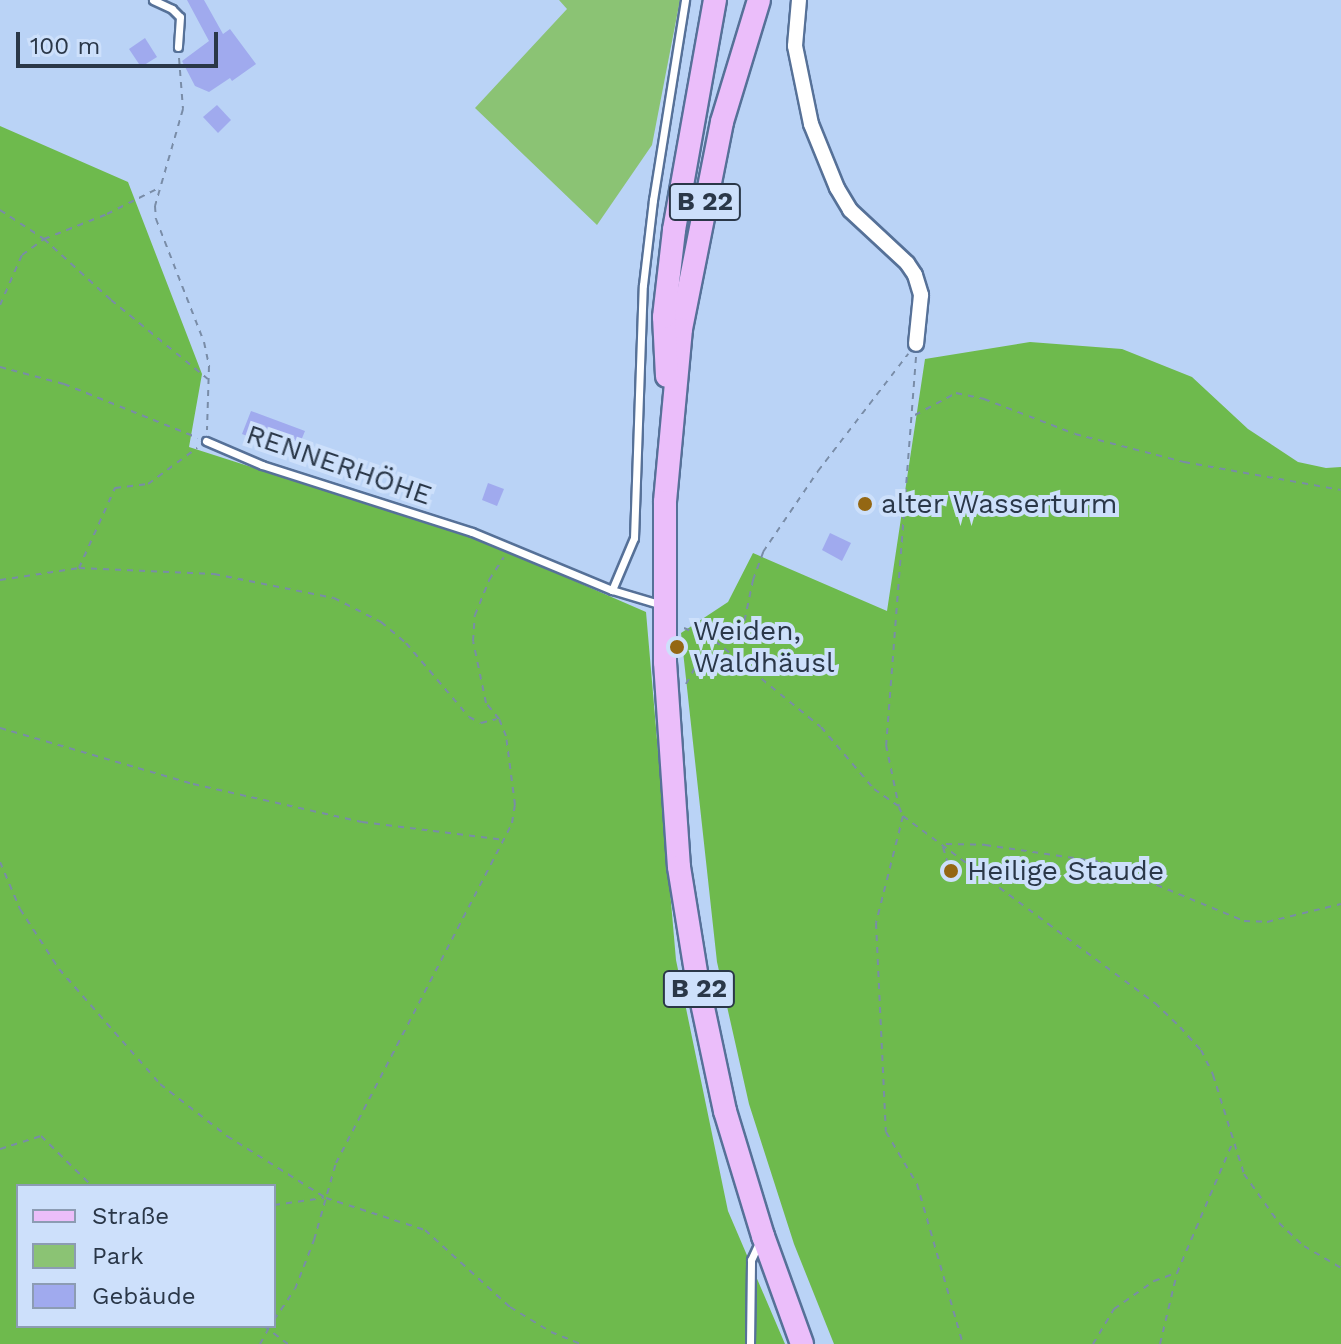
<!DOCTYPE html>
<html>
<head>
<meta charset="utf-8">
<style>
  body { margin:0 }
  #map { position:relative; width:1341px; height:1344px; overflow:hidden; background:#bad3f6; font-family:"Work Sans",sans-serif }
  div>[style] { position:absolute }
  .green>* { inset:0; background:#8bc374 }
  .forest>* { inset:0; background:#6eba4d }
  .building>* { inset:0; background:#a0aaee }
  .path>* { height:2px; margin-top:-1px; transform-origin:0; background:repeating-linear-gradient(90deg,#798ca7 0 6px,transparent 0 12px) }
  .roads { filter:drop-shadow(2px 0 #567198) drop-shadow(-2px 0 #567198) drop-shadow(0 2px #567198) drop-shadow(0 -2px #567198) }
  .service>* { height:7px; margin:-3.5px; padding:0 3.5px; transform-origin:3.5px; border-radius:3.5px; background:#fff }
  .minor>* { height:14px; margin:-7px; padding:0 7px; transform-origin:7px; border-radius:7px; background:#fff }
  .primary>* { height:22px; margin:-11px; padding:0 11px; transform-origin:11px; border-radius:11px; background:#ebbefa }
  .dots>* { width:22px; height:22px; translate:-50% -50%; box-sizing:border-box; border:4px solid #cde0fb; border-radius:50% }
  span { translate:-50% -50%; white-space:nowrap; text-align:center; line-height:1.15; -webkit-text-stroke:8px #cde0fb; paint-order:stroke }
  .shield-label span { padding:2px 6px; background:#cde0fb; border:2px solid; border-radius:6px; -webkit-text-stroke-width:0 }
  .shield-label { font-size:26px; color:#2a3748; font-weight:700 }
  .street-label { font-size:28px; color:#2a3748 }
  .poi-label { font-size:28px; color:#2a3748 }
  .left { translate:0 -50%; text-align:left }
  .legend { position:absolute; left:16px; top:1184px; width:260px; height:144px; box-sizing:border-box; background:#cde0fb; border:2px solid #8c9cb3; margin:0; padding:10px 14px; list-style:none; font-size:24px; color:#2a3748 }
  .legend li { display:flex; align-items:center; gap:16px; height:40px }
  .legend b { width:40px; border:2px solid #8c9cb3 }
  .scale { position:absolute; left:16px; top:32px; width:202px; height:36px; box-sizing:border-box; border:4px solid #2a3748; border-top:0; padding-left:10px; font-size:24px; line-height:28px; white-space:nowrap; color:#2a3748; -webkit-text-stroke:6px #cde0fb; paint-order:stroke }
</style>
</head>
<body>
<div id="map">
  <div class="green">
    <div style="clip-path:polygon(559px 0,680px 0,652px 145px,597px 225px,475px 108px,567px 9px)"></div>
  </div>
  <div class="forest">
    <div style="clip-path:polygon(evenodd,0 126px,128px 182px,202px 374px,189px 447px,485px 542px,646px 612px,676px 960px,728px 1211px,785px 1344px,0 1344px,0 126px,18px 1186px,274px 1186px,274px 1326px,18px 1326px,18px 1186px)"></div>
    <div style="clip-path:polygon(1030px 342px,1122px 349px,1192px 377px,1248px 429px,1298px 462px,1326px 468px,1341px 467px,1341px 1344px,834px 1344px,794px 1244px,749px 1104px,717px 962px,681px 633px,728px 602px,753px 553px,887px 611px,925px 359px)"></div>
  </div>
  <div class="building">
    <div style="clip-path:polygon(187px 0,204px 0,223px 34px,230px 29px,256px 64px,232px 81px,230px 78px,209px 92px,195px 86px,182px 61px,209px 41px)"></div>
    <div style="clip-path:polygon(145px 38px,157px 57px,141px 67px,129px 49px)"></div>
    <div style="clip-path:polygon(217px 105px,231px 120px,218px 133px,203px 117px)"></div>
    <div style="clip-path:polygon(251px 411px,305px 431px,298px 448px,264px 436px,262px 442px,242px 434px)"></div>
    <div style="clip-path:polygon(488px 483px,504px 489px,497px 506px,482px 500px)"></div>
    <div style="clip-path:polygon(830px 533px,851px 543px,842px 561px,822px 550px)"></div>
  </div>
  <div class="path">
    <div style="left:179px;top:58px;width:51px;rotate:85.5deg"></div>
    <div style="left:183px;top:109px;width:101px;rotate:106.1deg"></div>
    <div style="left:155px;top:206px;width:13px;rotate:86deg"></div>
    <div style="left:156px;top:219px;width:132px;rotate:68.7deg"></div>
    <div style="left:204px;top:342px;width:25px;rotate:78deg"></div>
    <div style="left:209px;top:366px;width:64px;rotate:91.8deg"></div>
    <div style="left:0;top:210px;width:53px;rotate:33.4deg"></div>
    <div style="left:44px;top:239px;width:91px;rotate:42.3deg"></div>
    <div style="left:111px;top:300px;width:125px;rotate:39.2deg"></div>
    <div style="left:0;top:305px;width:55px;rotate:-66.3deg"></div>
    <div style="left:22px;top:255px;width:27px;rotate:-36deg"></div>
    <div style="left:44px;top:239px;width:68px;rotate:-21.6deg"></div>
    <div style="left:107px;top:214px;width:56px;rotate:-26.6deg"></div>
    <div style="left:916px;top:357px;width:389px;rotate:94.4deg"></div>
    <div style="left:886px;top:745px;width:63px;rotate:78.2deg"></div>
    <div style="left:899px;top:807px;width:10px;rotate:66deg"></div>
    <div style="left:903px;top:816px;width:314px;rotate:36.6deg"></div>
    <div style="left:1155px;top:1003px;width:35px;rotate:44deg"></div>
    <div style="left:1180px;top:1027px;width:31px;rotate:48deg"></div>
    <div style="left:1201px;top:1050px;width:28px;rotate:64deg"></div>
    <div style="left:1213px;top:1075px;width:104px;rotate:72.6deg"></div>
    <div style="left:1244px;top:1174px;width:60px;rotate:54.5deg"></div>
    <div style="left:1279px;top:1223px;width:34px;rotate:43deg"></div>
    <div style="left:1304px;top:1246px;width:43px;rotate:30.7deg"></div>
    <div style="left:0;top:367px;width:66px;rotate:14.9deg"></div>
    <div style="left:64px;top:384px;width:144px;rotate:21.9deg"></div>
    <div style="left:915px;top:415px;width:47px;rotate:-28.2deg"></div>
    <div style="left:956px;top:393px;width:29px;rotate:12deg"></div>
    <div style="left:984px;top:399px;width:97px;rotate:21deg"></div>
    <div style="left:1075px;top:434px;width:113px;rotate:14.4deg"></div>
    <div style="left:1184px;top:462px;width:159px;rotate:10.1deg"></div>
    <div style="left:79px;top:568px;width:88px;rotate:-65.8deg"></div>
    <div style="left:115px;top:488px;width:33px;rotate:-7deg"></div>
    <div style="left:148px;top:484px;width:61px;rotate:-36.3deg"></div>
    <div style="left:0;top:580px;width:80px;rotate:-8.6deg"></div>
    <div style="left:79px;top:568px;width:135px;rotate:2.5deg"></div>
    <div style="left:214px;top:574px;width:122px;rotate:11.3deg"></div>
    <div style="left:334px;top:598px;width:53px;rotate:27.1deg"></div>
    <div style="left:381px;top:622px;width:33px;rotate:40deg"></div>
    <div style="left:406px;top:643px;width:97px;rotate:49.6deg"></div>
    <div style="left:469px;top:717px;width:13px;rotate:27deg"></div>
    <div style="left:481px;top:723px;width:16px;rotate:-14deg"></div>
    <div style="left:684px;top:628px;width:34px;rotate:23deg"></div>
    <div style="left:715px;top:641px;width:136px;rotate:39.1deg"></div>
    <div style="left:821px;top:727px;width:82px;rotate:49.5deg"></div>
    <div style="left:874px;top:789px;width:29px;rotate:35deg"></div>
    <div style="left:737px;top:656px;width:78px;rotate:-78.1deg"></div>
    <div style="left:753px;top:580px;width:30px;rotate:-70deg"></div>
    <div style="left:763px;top:552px;width:98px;rotate:-55.8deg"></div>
    <div style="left:818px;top:471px;width:148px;rotate:-52.4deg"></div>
    <div style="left:686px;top:684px;width:21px;rotate:-61deg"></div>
    <div style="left:696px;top:666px;width:41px;rotate:-12.7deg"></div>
    <div style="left:0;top:728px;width:201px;rotate:16.2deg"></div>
    <div style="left:193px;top:784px;width:173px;rotate:12.7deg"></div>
    <div style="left:362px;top:822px;width:144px;rotate:7.2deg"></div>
    <div style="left:903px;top:816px;width:110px;rotate:104.2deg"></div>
    <div style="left:876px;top:923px;width:209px;rotate:87.3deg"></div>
    <div style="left:886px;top:1132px;width:61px;rotate:59.2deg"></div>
    <div style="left:917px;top:1184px;width:166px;rotate:74deg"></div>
    <div style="left:946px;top:844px;width:39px;rotate:1deg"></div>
    <div style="left:985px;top:845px;width:117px;rotate:8.3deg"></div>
    <div style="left:1101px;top:862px;width:155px;rotate:22.4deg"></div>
    <div style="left:1244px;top:921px;width:23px;rotate:2deg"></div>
    <div style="left:1267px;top:922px;width:76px;rotate:-13.7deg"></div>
    <div style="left:943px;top:847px;width:19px;rotate:74deg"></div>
    <div style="left:0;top:862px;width:51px;rotate:66.9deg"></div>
    <div style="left:20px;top:909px;width:72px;rotate:57deg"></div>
    <div style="left:59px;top:969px;width:153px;rotate:48.7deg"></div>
    <div style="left:160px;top:1084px;width:85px;rotate:37.8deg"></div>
    <div style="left:227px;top:1136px;width:117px;rotate:32.1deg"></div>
    <div style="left:326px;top:1198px;width:104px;rotate:17.9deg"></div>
    <div style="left:425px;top:1230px;width:115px;rotate:42.2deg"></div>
    <div style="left:510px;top:1307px;width:48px;rotate:31.4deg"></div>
    <div style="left:551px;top:1332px;width:31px;rotate:22deg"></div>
    <div style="left:0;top:1149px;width:43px;rotate:-17.6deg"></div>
    <div style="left:41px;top:1136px;width:71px;rotate:44.4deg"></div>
    <div style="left:274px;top:1205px;width:50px;rotate:-8deg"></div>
    <div style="left:274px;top:1320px;width:37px;rotate:-56deg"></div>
    <div style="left:295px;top:1289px;width:53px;rotate:-68.8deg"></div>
    <div style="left:314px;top:1240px;width:80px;rotate:-74.1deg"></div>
    <div style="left:336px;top:1163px;width:383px;rotate:-62.6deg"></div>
    <div style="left:512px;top:823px;width:18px;rotate:-81deg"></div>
    <div style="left:515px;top:805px;width:70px;rotate:-97.4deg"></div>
    <div style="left:506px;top:736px;width:18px;rotate:-112deg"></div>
    <div style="left:499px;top:719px;width:21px;rotate:-129deg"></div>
    <div style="left:486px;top:703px;width:63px;rotate:-101.8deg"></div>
    <div style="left:473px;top:641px;width:26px;rotate:-86deg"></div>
    <div style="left:475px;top:615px;width:38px;rotate:-68deg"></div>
    <div style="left:489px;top:580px;width:27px;rotate:-57deg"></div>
    <div style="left:264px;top:1326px;width:30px;rotate:37deg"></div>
    <div style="left:260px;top:1344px;width:21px;rotate:-61deg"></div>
    <div style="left:1093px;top:1344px;width:41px;rotate:-59deg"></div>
    <div style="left:1114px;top:1309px;width:49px;rotate:-35deg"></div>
    <div style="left:1154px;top:1281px;width:23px;rotate:-20deg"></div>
    <div style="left:1160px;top:1344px;width:73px;rotate:-76.5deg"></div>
    <div style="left:1177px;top:1273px;width:140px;rotate:-66.9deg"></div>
  </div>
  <div class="roads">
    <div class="service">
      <div style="left:153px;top:0;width:21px;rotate:25deg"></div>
      <div style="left:172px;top:9px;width:11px;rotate:45deg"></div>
      <div style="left:180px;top:17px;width:30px;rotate:94deg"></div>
      <div style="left:206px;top:441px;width:61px;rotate:23.2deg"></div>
      <div style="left:262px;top:465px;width:220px;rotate:17.7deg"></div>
      <div style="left:472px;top:532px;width:152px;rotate:22.5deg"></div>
      <div style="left:612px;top:590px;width:52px;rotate:16.7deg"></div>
      <div style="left:612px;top:590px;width:56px;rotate:-67.1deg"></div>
      <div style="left:634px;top:538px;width:253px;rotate:-88deg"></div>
      <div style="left:643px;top:285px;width:86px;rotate:-83.3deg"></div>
      <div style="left:653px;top:200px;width:203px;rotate:-80.9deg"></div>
      <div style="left:750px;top:1344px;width:84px;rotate:-89.3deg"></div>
      <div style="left:751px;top:1260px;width:21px;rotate:-65deg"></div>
    </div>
    <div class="minor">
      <div style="left:799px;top:0;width:46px;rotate:95deg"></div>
      <div style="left:795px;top:46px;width:80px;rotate:78.4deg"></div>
      <div style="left:811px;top:124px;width:69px;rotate:67.9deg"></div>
      <div style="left:837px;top:188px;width:26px;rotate:59deg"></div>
      <div style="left:850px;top:210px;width:78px;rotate:42.9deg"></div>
      <div style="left:907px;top:263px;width:14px;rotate:56deg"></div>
      <div style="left:915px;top:275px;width:21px;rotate:73deg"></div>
      <div style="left:921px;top:295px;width:49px;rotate:95.8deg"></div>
    </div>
    <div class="primary">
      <div style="left:759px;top:0;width:127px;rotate:106.9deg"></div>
      <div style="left:722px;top:122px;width:211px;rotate:101.2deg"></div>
      <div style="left:681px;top:329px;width:174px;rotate:95.3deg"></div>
      <div style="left:665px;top:502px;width:160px;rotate:90deg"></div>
      <div style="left:665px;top:662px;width:205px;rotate:86.1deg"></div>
      <div style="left:679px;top:867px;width:119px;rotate:80.8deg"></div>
      <div style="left:698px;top:984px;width:130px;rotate:78deg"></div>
      <div style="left:725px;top:1111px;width:131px;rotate:73.1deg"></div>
      <div style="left:763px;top:1236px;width:115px;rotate:70.1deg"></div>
      <div style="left:667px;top:376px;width:59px;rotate:-92.9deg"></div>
      <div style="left:664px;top:317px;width:88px;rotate:-83.4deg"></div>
      <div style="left:674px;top:230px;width:234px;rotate:-79.9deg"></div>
    </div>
  </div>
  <div class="dots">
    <div style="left:865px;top:504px;background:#946713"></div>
    <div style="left:677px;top:647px;background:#946713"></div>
    <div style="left:951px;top:871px;background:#946713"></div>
  </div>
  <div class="shield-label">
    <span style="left:705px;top:202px">B 22</span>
    <span style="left:699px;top:989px">B 22</span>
  </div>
  <div class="street-label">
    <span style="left:339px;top:465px;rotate:19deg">RENNERHÖHE</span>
  </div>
  <div class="poi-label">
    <span class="left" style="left:881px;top:504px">alter Wasserturm</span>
    <span class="left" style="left:693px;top:647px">Weiden,<br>Waldhäusl</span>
    <span class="left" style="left:967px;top:871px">Heilige Staude</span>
  </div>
  <ul class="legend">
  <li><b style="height:10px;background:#ebbefa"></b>Straße</li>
  <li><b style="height:22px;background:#8bc374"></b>Park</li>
  <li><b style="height:22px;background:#a0aaee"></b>Gebäude</li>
  </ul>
  <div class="scale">100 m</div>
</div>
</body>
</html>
